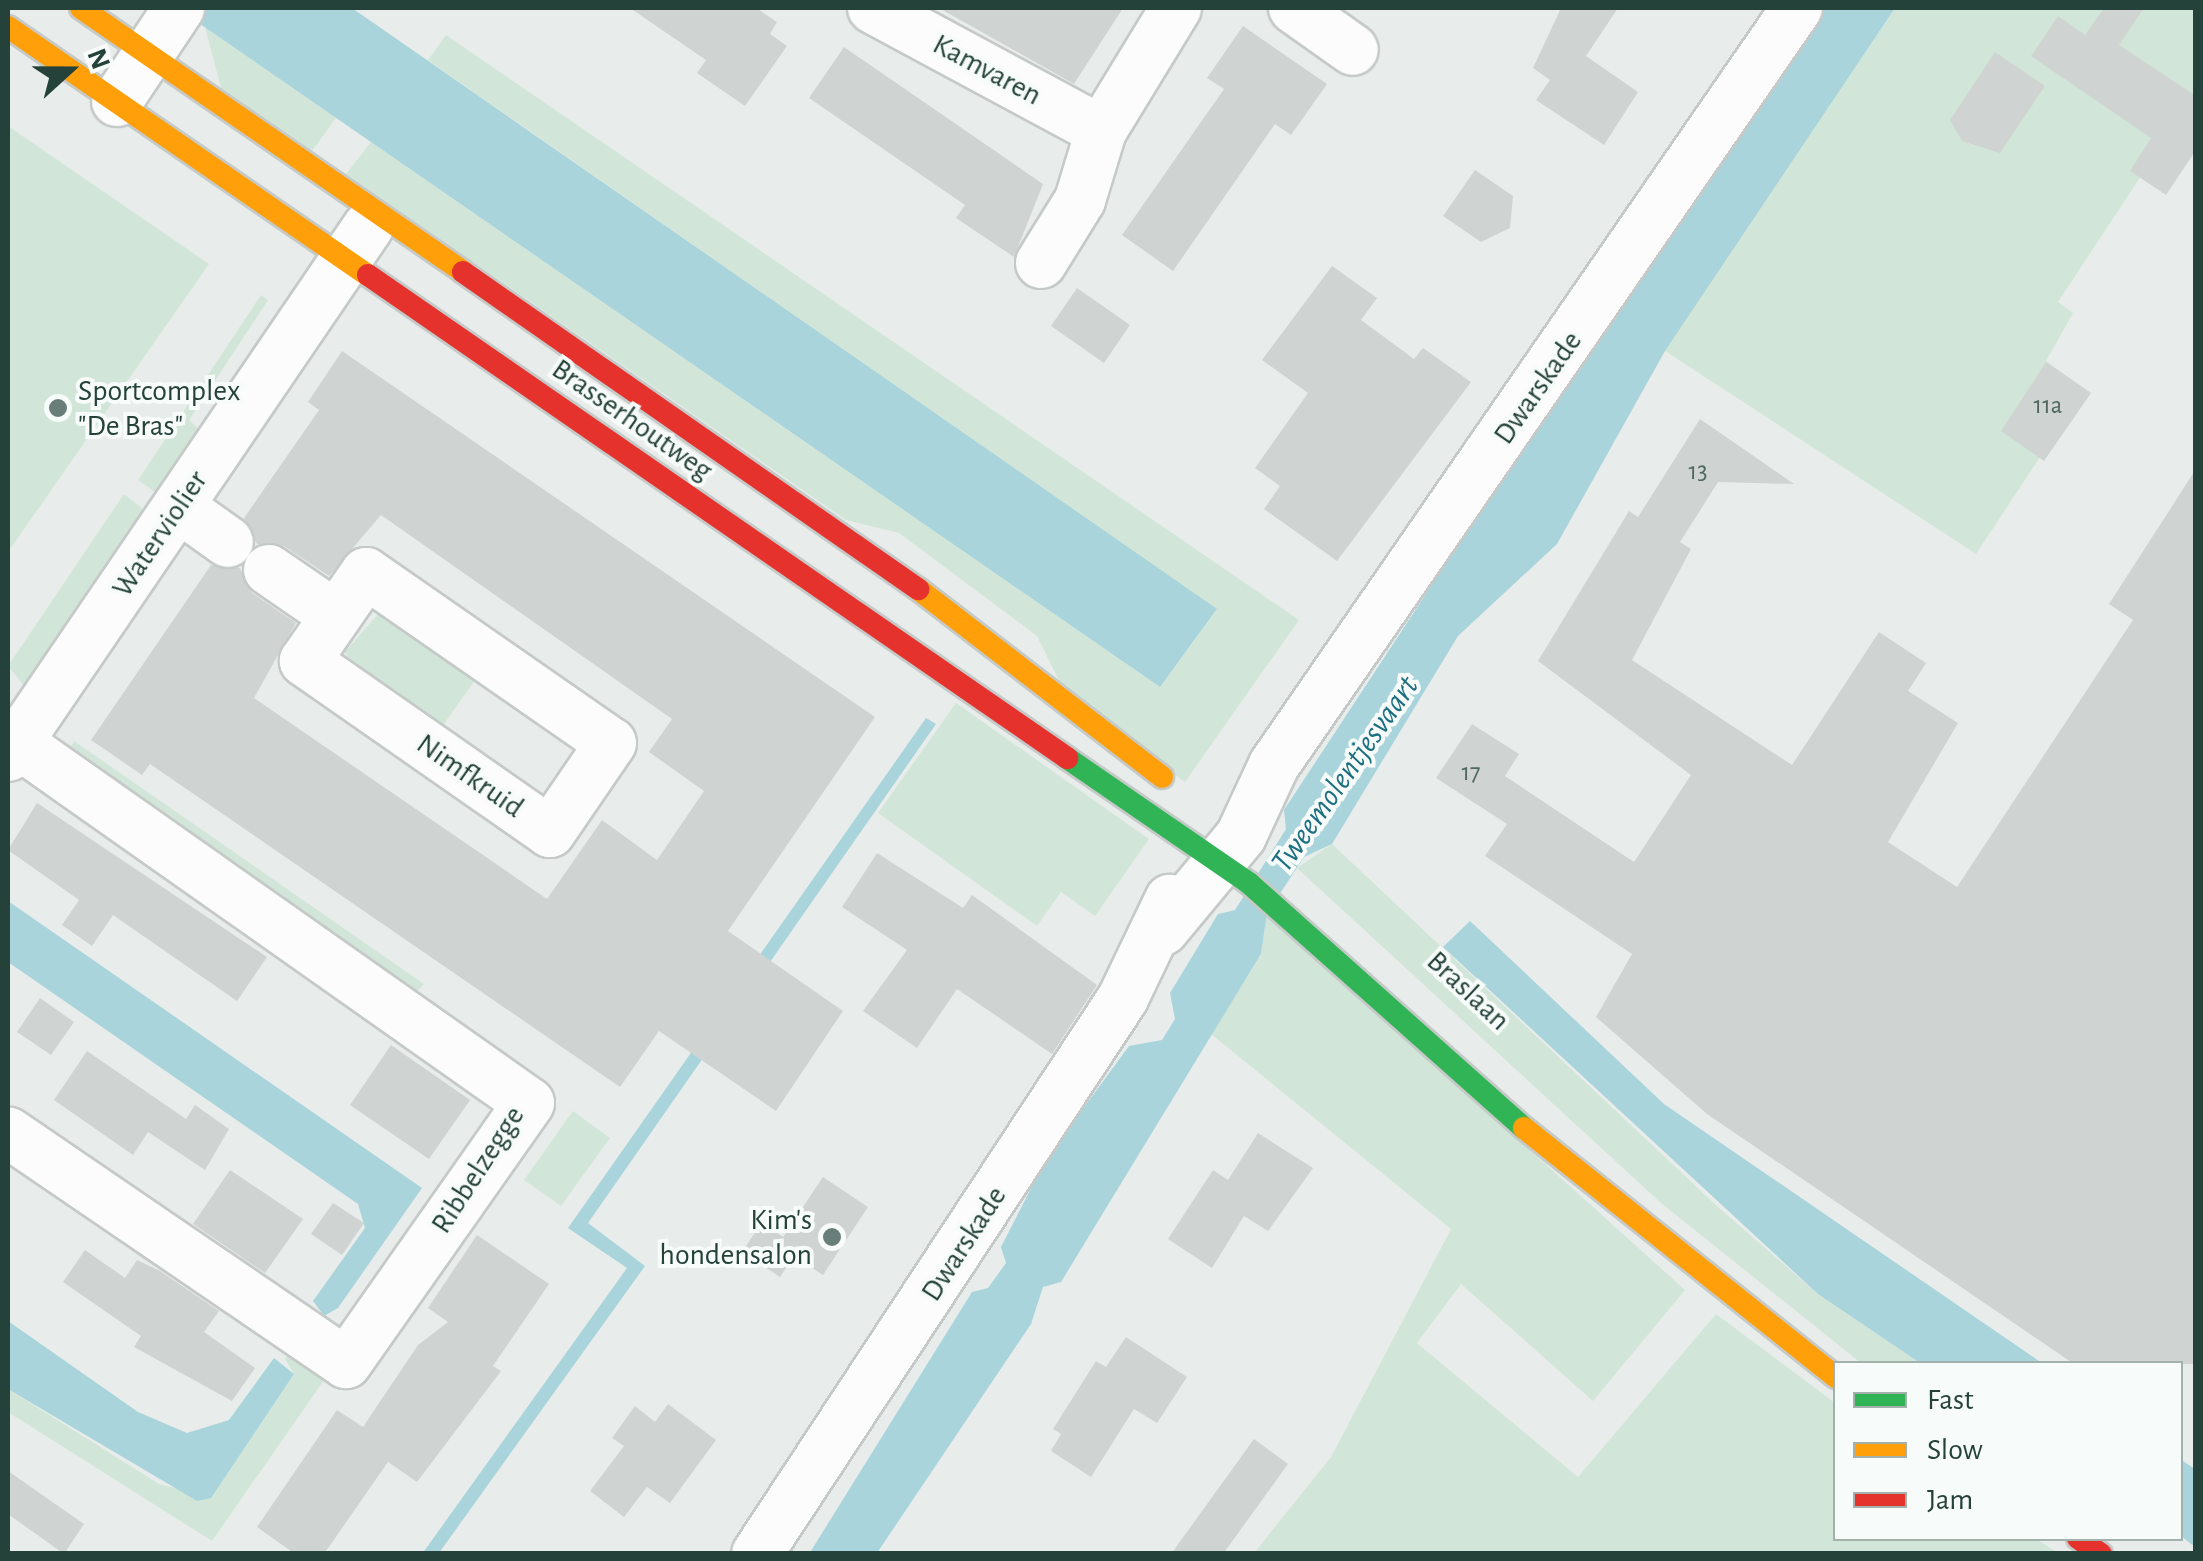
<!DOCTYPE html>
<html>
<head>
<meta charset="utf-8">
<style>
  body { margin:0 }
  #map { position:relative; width:2203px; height:1561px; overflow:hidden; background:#e8edeb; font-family:"Alegreya Sans",sans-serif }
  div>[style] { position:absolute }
  .green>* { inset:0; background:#d1e6d8 }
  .water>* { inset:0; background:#a9d4db }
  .building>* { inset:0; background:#cfd4d2 }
  .roads { filter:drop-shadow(2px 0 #c5cac8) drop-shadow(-2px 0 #c5cac8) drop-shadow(0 2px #c5cac8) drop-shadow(0 -2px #c5cac8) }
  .street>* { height:50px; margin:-25px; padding:0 25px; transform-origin:25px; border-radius:25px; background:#fcfcfc }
  .fast>* { height:22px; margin:-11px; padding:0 11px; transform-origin:11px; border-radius:11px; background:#30b455 }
  .slow>* { height:22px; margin:-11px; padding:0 11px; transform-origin:11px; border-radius:11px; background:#ff9f0a }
  .jam>* { height:22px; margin:-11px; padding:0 11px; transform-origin:11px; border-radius:11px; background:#e5322d }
  .dots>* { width:28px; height:28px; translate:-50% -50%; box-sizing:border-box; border:5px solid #f7fbf9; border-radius:50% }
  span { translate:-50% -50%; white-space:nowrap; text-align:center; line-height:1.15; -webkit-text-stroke:8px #f7fbf9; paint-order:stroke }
  .number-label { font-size:25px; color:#506761 }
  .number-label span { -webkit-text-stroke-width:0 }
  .street-label { font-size:30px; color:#24423a }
  .poi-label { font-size:30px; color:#24423a }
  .left { translate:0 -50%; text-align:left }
  .right { translate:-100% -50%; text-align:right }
  .water-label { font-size:32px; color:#1c6f80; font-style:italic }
  .frame { position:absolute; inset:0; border:10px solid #24423a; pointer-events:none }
  .legend { position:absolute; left:1833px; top:1361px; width:350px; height:180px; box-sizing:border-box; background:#f7fbf9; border:2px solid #a3b1ad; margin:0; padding:12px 18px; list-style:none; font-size:30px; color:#24423a }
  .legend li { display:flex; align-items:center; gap:20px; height:50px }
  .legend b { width:50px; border:2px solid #a3b1ad }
  .north { position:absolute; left:20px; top:20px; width:100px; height:100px; -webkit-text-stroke:8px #f7fbf9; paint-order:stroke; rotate:69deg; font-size:28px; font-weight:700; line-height:40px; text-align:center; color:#24423a }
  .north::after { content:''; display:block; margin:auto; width:35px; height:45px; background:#24423a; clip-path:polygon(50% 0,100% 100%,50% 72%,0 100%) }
</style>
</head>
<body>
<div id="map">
  <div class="green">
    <div style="clip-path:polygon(1895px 8px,2195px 8px,2195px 94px,2058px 302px,2073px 313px,2046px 361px,2085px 389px,1976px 554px,1665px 351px)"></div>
    <div style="clip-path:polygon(205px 27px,336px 118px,312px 151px,221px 88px)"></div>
    <div style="clip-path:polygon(446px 35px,1299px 620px,1185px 782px,1068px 699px,1037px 636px,899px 533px,846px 520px,346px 174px,371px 142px,1160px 687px,1217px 610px,428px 60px)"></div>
    <div style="clip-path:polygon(8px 126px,209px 264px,8px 552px)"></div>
    <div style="clip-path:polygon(261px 295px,268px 300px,189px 420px,202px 432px,161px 496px,138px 480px)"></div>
    <div style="clip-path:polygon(124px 494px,149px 514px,25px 687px,8px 666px)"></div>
    <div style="clip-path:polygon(378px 614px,478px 676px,439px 731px,355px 671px,345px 652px)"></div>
    <div style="clip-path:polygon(956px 703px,1149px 839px,1095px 916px,1061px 892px,1037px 926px,878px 813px)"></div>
    <div style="clip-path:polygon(74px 741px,424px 984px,417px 992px,65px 757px)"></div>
    <div style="clip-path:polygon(1332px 844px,1718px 1207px,1818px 1294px,1920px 1363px,1861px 1363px,1661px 1203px,1297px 868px)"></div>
    <div style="clip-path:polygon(1267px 913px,1685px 1290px,1593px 1401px,1461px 1284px,1417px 1343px,1578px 1477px,1716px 1314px,1835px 1403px,1836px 1538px,2036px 1539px,2058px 1553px,1254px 1553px,1331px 1457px,1451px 1229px,1211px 1034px,1261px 955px)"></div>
    <div style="clip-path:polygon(573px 1111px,610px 1138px,561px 1206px,524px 1180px)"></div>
    <div style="clip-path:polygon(295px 1347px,331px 1370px,212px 1541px,8px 1412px,8px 1389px,159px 1484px,211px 1497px,294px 1374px,285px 1359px)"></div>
  </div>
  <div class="water">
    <div style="clip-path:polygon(177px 8px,352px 8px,1217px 609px,1160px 687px)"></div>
    <div style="clip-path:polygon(1811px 8px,1895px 8px,1665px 351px,1557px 544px,1458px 636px,1332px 844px,1304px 857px,1267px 913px,1261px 954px,1061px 1282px,1043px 1287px,1031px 1324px,877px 1553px,809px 1554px,972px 1292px,988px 1288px,1006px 1263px,1001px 1247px,1046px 1159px,1129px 1046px,1162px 1040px,1175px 1019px,1170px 993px,1218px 914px,1235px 910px,1286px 829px,1284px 810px)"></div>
    <div style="clip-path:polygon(926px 718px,936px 724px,588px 1223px,645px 1266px,439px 1553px,422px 1554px,627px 1268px,568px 1228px)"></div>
    <div style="clip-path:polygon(8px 901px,422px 1188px,338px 1308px,324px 1316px,313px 1301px,365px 1228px,358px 1204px,8px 962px)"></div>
    <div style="clip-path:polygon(1470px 921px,1664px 1104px,2042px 1363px,1920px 1363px,1818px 1294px,1443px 947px)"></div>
    <div style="clip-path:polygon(8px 1321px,138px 1412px,187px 1433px,229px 1420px,274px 1358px,294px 1374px,211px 1498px,197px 1501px,8px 1389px)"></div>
    <div style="clip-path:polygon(2180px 1459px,2195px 1469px,2195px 1547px,2181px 1536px)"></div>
  </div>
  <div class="building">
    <div style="clip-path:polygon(630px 8px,756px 8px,777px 22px,770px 34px,787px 46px,745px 106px,697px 73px,706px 60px)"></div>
    <div style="clip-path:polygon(939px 8px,1123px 8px,1074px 84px)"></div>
    <div style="clip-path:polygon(1561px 8px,1618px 8px,1586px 56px,1638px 92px,1604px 145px,1536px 100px,1550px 80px,1533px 68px)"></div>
    <div style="clip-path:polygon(2104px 8px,2144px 8px,2119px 45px,2196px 96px,2196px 150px,2166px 195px,2130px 171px,2151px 138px,2031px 56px,2058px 16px,2085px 35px)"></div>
    <div style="clip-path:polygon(1243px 26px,1327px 84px,1291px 135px,1275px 124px,1173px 271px,1122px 235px,1224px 89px,1207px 78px)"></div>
    <div style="clip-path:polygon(844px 47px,1043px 184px,1014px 257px,956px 218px,965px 205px,809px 98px)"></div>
    <div style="clip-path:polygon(1995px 52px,2045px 86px,2000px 153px,1962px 141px,1950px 120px)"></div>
    <div style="clip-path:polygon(1475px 170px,1513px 196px,1510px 228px,1481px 242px,1443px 216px)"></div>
    <div style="clip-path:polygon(1332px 266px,1377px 298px,1361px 320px,1414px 359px,1423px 348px,1471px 382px,1337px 561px,1264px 509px,1280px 486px,1255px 468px,1308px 393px,1262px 360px)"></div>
    <div style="clip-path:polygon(1077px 288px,1130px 325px,1104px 363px,1051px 326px)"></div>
    <div style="clip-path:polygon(342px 351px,875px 717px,728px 931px,843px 1011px,776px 1111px,659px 1031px,620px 1087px,150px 764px,142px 775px,91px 740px,211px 565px,240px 568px,252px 593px,296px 623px,254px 698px,547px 899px,602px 820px,657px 860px,704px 791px,649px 752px,672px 719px,381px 515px,329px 576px,284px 546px,257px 544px,244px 518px,319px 410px,308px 402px)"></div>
    <div style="clip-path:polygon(2046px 362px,2091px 393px,2044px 461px,2001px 431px)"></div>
    <div style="clip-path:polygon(1700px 419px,1794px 484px,1718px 482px,1680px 542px,1691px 549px,1632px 660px,1792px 765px,1879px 632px,1926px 663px,1908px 691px,1958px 723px,1888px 842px,1957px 887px,2133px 620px,2109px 604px,2196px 469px,2196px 1364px,2074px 1364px,1707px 1114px,1596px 1017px,1632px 954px,1485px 856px,1507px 824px,1436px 778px,1472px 724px,1519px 754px,1505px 776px,1634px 862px,1691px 775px,1538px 661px,1629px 511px,1638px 517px)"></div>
    <div style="clip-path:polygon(37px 803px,267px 957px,237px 1001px,113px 915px,92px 946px,62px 925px,79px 900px,8px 850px)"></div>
    <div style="clip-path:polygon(877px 853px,963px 908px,972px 895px,1097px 985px,1052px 1054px,957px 989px,917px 1048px,863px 1011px,907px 950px,842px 907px)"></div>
    <div style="clip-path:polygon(40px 998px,74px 1022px,51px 1055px,17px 1032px)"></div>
    <div style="clip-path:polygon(391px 1045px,470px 1100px,429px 1159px,350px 1105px)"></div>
    <div style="clip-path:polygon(87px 1051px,186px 1119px,195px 1105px,229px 1129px,205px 1170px,148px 1132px,133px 1155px,54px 1100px)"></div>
    <div style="clip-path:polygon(1258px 1133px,1313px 1168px,1268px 1231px,1244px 1216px,1212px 1268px,1168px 1239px,1213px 1170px,1228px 1180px)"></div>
    <div style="clip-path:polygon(230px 1170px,303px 1219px,265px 1273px,193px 1224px)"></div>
    <div style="clip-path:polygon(823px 1177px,868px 1207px,823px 1275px,794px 1256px,780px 1277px,742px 1252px,762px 1222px,783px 1237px)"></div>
    <div style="clip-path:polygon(333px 1203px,364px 1223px,342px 1255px,311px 1234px)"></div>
    <div style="clip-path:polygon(477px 1235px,549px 1284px,493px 1366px,501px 1371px,417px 1482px,388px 1462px,324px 1554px,295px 1554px,257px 1527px,337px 1410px,363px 1427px,418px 1345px,448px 1322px,428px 1308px)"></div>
    <div style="clip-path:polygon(85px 1250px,125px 1278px,137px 1260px,160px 1271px,219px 1311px,204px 1332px,255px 1368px,232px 1401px,134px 1347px,141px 1336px,63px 1282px)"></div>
    <div style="clip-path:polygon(1126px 1337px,1187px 1377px,1157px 1423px,1134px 1409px,1091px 1477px,1051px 1451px,1061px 1434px,1053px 1429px,1096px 1361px,1106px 1367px)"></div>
    <div style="clip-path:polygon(668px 1404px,716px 1440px,670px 1503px,647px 1487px,624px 1517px,590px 1491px,624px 1446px,612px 1438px,635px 1406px,655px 1422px)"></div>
    <div style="clip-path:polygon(1254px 1439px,1288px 1464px,1223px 1554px,1171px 1554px)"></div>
    <div style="clip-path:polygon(8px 1471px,84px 1524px,64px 1554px,8px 1514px)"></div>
  </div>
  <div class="roads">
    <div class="street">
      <div style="left:873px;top:8px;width:259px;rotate:28.3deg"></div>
      <div style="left:1294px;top:8px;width:72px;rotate:35.4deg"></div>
      <div style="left:117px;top:101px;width:112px;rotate:-56.3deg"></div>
      <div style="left:1041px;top:263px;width:74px;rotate:-58.2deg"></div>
      <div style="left:1080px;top:200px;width:72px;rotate:-73.1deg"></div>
      <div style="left:1101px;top:131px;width:144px;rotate:-58.6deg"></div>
      <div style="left:179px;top:507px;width:60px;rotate:35.5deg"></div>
      <div style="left:269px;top:570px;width:81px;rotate:34.5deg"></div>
      <div style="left:366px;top:573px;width:298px;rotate:34.8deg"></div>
      <div style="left:611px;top:743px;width:108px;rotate:124.4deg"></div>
      <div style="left:550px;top:832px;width:299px;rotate:-145.1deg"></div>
      <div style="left:305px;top:661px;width:107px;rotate:-55.3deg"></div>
      <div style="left:8px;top:736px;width:637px;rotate:35.16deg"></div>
      <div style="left:529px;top:1103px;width:318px;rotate:125.1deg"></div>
      <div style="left:346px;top:1363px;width:409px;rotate:-145.7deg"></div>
      <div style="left:8px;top:756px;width:640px;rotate:-55.76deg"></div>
      <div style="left:1163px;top:930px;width:122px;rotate:-50.3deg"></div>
      <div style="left:1241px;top:836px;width:78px;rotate:-65.1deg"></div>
      <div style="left:1274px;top:765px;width:920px;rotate:-55.36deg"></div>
      <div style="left:757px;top:1554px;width:666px;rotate:-56.64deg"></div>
      <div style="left:1123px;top:998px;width:109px;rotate:-64.4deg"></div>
    </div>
    <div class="fast">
      <div style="left:1067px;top:758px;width:222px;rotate:34.5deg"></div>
      <div style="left:1250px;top:884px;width:367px;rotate:41.7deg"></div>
    </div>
    <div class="slow">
      <div style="left:81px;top:8px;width:464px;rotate:34.6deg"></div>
      <div style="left:8px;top:27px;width:437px;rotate:34.6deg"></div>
      <div style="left:918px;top:589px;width:308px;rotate:37.6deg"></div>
      <div style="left:1524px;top:1128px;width:399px;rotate:38.6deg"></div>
    </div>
    <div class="jam">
      <div style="left:463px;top:272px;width:555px;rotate:34.87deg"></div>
      <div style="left:368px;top:275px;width:850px;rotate:34.64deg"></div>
      <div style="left:2078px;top:1538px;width:28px;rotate:35deg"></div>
    </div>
  </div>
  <div class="dots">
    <div style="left:58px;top:408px;background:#697e78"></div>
    <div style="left:832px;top:1237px;background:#697e78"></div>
  </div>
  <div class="number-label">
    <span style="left:2048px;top:406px">11a</span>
    <span style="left:1698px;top:472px">13</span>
    <span style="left:1471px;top:773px">17</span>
  </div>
  <div class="street-label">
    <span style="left:987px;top:70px;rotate:28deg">Kamvaren</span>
    <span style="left:1538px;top:388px;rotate:-55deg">Dwarskade</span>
    <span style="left:632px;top:420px;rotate:35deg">Brasserhoutweg</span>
    <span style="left:160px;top:534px;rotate:-56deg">Waterviolier</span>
    <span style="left:470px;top:776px;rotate:35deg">Nimfkruid</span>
    <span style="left:1468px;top:991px;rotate:43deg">Braslaan</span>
    <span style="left:478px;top:1170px;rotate:-57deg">Ribbelzegge</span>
    <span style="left:964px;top:1244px;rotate:-57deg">Dwarskade</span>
  </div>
  <div class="poi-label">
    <span class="left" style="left:78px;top:408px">Sportcomplex<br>"De Bras"</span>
    <span class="right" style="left:812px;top:1237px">Kim's<br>hondensalon</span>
  </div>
  <div class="water-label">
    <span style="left:1345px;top:774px;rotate:-55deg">Tweemolentjesvaart</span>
  </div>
  <div class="frame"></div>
  <ul class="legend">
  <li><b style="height:12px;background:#30b455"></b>Fast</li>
  <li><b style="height:12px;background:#ff9f0a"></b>Slow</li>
  <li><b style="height:12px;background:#e5322d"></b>Jam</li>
  </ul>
  <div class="north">N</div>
</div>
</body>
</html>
